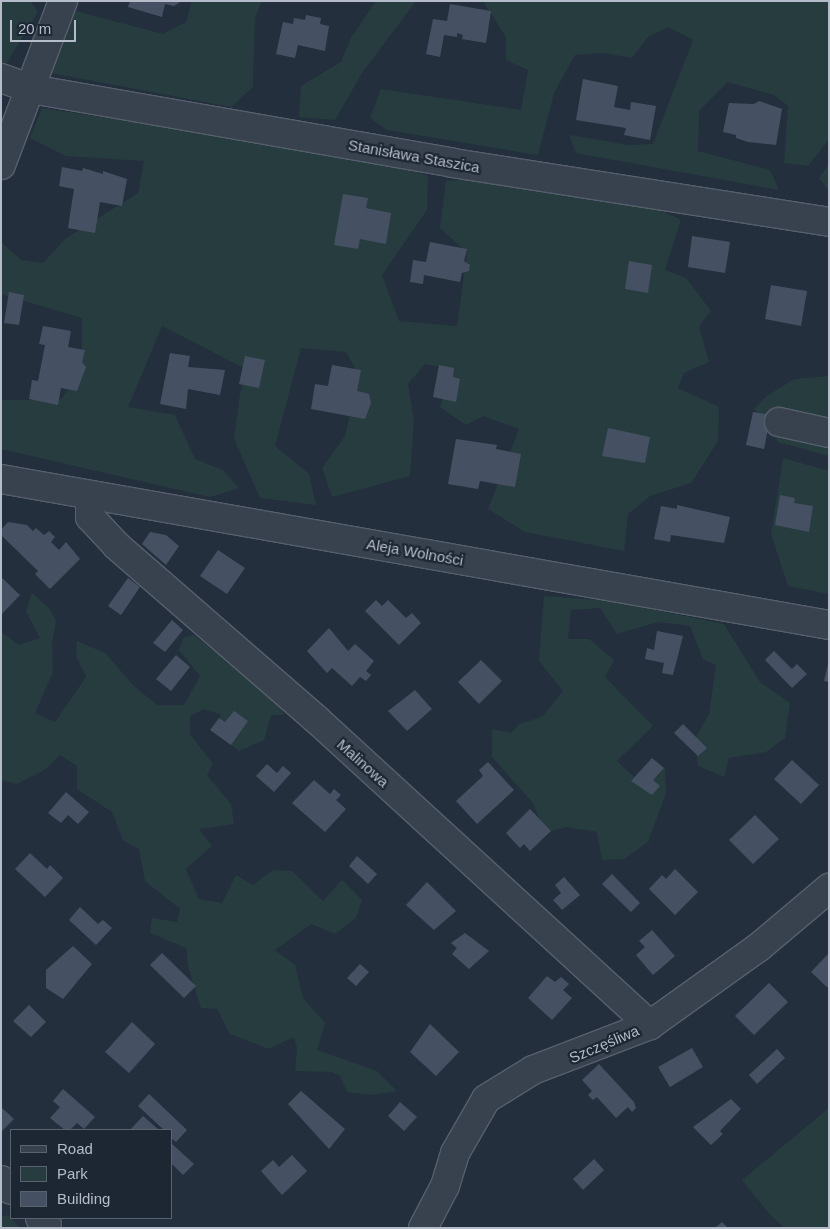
<!DOCTYPE html>
<html>
<head>
<meta charset="utf-8">
<style>
  body { margin:0 }
  #map { position:relative; width:830px; height:1229px; overflow:hidden; background:#242f3e; font-family:Arial,sans-serif }
  div>[style] { position:absolute }
  .green>* { inset:0; background:#263c3f }
  .building>* { inset:0; background:#455162 }
  .roads { filter:drop-shadow(1px 0 #565f6c) drop-shadow(-1px 0 #565f6c) drop-shadow(0 1px #565f6c) drop-shadow(0 -1px #565f6c) }
  .minor>* { height:28px; margin:-14px; padding:0 14px; transform-origin:14px; border-radius:14px; background:#38414e }
  span { translate:-50% -50%; white-space:nowrap; text-align:center; line-height:1.15; -webkit-text-stroke:4.5px #1d2633; paint-order:stroke }
  .street-label { font-size:15px; color:#b4bcc9 }
  .frame { position:absolute; inset:0; border:2px solid #b4bcc9; pointer-events:none }
  .legend { position:absolute; left:10px; top:1129px; width:162px; height:90px; box-sizing:border-box; background:#1d2633; border:1px solid #59626f; margin:0; padding:6px 9px; list-style:none; font-size:15px; color:#b4bcc9 }
  .legend li { display:flex; align-items:center; gap:10px; height:25px }
  .legend b { width:25px; border:1px solid #59626f }
  .scale { position:absolute; left:10px; top:20px; width:66px; height:22px; box-sizing:border-box; border:2px solid #b4bcc9; border-top:0; padding-left:6px; font-size:15px; line-height:18px; white-space:nowrap; color:#b4bcc9; -webkit-text-stroke:4px #1d2633; paint-order:stroke }
</style>
</head>
<body>
<div id="map">
  <div class="green">
    <div style="clip-path:polygon(1px 1px,30px 1px,38px 12px,5px 66px,1px 65px)"></div>
    <div style="clip-path:polygon(192px 1px,262px 1px,255px 18px,253px 87px,231px 107px,51px 73px,72px 10px,163px 34px,186px 22px)"></div>
    <div style="clip-path:polygon(376px 1px,416px 1px,362px 73px,335px 120px,299px 117px,301px 86px,341px 62px,351px 38px)"></div>
    <div style="clip-path:polygon(483px 1px,829px 1px,829px 139px,808px 166px,784px 163px,788px 106px,774px 95px,728px 82px,699px 111px,698px 151px,770px 170px,779px 190px,576px 153px,569px 135px,628px 145px,653px 144px,693px 40px,668px 27px,648px 37px,632px 58px,603px 53px,575px 55px,554px 93px,538px 155px,387px 130px,370px 118px,381px 89px,521px 110px,528px 70px,506px 60px,506px 37px)"></div>
    <div style="clip-path:polygon(42px 108px,387px 161px,428px 176px,427px 210px,382px 275px,399px 321px,457px 326px,467px 253px,440px 228px,446px 181px,471px 179px,654px 207px,681px 220px,665px 270px,686px 278px,711px 311px,699px 326px,709px 362px,684px 373px,678px 388px,719px 407px,718px 441px,691px 483px,650px 496px,628px 514px,624px 551px,525px 532px,488px 509px,519px 429px,483px 416px,466px 425px,440px 407px,451px 369px,425px 364px,408px 384px,414px 422px,410px 476px,332px 497px,322px 468px,345px 436px,359px 375px,346px 352px,301px 348px,275px 446px,309px 474px,316px 505px,260px 498px,234px 439px,240px 393px,248px 370px,162px 326px,128px 407px,175px 415px,195px 459px,223px 470px,239px 488px,210px 497px,1px 449px,1px 400px,60px 400px,82px 373px,82px 318px,1px 294px,1px 242px,21px 260px,43px 263px,65px 239px,138px 193px,144px 161px,66px 156px,30px 138px)"></div>
    <div style="clip-path:polygon(829px 164px,829px 191px,819px 178px)"></div>
    <div style="clip-path:polygon(829px 376px,829px 456px,778px 442px,754px 409px,767px 396px,794px 379px)"></div>
    <div style="clip-path:polygon(783px 458px,829px 471px,829px 594px,788px 586px,771px 534px)"></div>
    <div style="clip-path:polygon(32px 593px,50px 609px,56px 621px,52px 644px,53px 672px,35px 713px,55px 722px,86px 677px,76px 656px,77px 641px,105px 653px,134px 686px,157px 705px,184px 705px,200px 676px,179px 650px,184px 637px,194px 635px,276px 699px,284px 715px,271px 715px,264px 740px,239px 751px,224px 739px,220px 714px,204px 709px,190px 716px,190px 734px,213px 764px,207px 775px,231px 804px,234px 824px,199px 829px,212px 846px,186px 869px,199px 899px,222px 903px,236px 875px,253px 885px,273px 870px,292px 871px,323px 901px,342px 880px,362px 900px,356px 918px,335px 934px,311px 924px,275px 950px,295px 965px,303px 998px,325px 1023px,317px 1050px,377px 1071px,397px 1091px,371px 1095px,347px 1092px,340px 1076px,332px 1072px,295px 1071px,297px 1048px,294px 1037px,269px 1049px,230px 1034px,217px 1009px,201px 1008px,188px 967px,186px 948px,150px 933px,152px 918px,177px 922px,180px 909px,145px 881px,139px 849px,123px 840px,112px 812px,77px 789px,77px 766px,60px 755px,46px 769px,17px 784px,1px 780px,1px 632px,19px 645px,40px 638px,26px 611px)"></div>
    <div style="clip-path:polygon(544px 596px,611px 601px,724px 624px,760px 682px,790px 703px,785px 738px,766px 752px,729px 758px,724px 777px,698px 766px,695px 738px,709px 714px,716px 665px,703px 659px,690px 626px,658px 622px,617px 634px,600px 608px,571px 610px,568px 639px,589px 639px,614px 660px,605px 677px,653px 726px,617px 761px,636px 779px,665px 767px,666px 793px,648px 842px,624px 859px,602px 860px,597px 832px,567px 827px,546px 832px,532px 802px,492px 757px,492px 729px,511px 733px,519px 724px,542px 717px,563px 691px,539px 661px)"></div>
    <div style="clip-path:polygon(829px 1108px,829px 1228px,785px 1228px,771px 1216px,742px 1180px)"></div>
    <div style="clip-path:polygon(8px 1215px,20px 1228px,1px 1228px,1px 1217px)"></div>
  </div>
  <div class="building">
    <div style="clip-path:polygon(130px 1px,182px 1px,174px 6px,165px 4px,162px 17px,128px 7px)"></div>
    <div style="clip-path:polygon(450px 4px,491px 11px,486px 43px,462px 39px,463px 35px,457px 33px,457px 37px,444px 35px,440px 57px,426px 54px,433px 19px,447px 21px)"></div>
    <div style="clip-path:polygon(306px 15px,321px 18px,320px 24px,329px 26px,325px 51px,298px 45px,295px 58px,276px 54px,283px 22px,293px 24px,294px 18px,305px 20px)"></div>
    <div style="clip-path:polygon(583px 79px,618px 86px,614px 107px,630px 110px,631px 102px,656px 106px,650px 140px,624px 135px,626px 128px,576px 120px)"></div>
    <div style="clip-path:polygon(759px 101px,782px 109px,776px 145px,748px 142px,736px 138px,736px 135px,723px 132px,729px 103px,754px 104px)"></div>
    <div style="clip-path:polygon(62px 167px,82px 171px,83px 168px,103px 174px,103px 171px,127px 179px,122px 206px,100px 202px,95px 233px,68px 228px,74px 189px,59px 186px)"></div>
    <div style="clip-path:polygon(343px 194px,368px 198px,366px 208px,391px 213px,386px 244px,360px 239px,358px 249px,334px 245px)"></div>
    <div style="clip-path:polygon(692px 236px,730px 242px,725px 273px,688px 267px)"></div>
    <div style="clip-path:polygon(430px 242px,467px 249px,464px 261px,470px 265px,469px 271px,462px 273px,460px 282px,424px 275px,423px 284px,410px 282px,413px 260px,426px 262px)"></div>
    <div style="clip-path:polygon(629px 261px,652px 265px,648px 293px,625px 289px)"></div>
    <div style="clip-path:polygon(771px 285px,807px 291px,801px 326px,765px 319px)"></div>
    <div style="clip-path:polygon(9px 292px,24px 295px,19px 325px,4px 323px)"></div>
    <div style="clip-path:polygon(43px 326px,71px 331px,68px 347px,85px 350px,82px 362px,86px 367px,77px 391px,61px 388px,58px 405px,29px 399px,32px 380px,38px 381px,45px 345px,39px 344px)"></div>
    <div style="clip-path:polygon(170px 353px,190px 356px,188px 367px,225px 370px,220px 395px,188px 389px,186px 409px,160px 404px)"></div>
    <div style="clip-path:polygon(245px 356px,265px 360px,259px 388px,239px 384px)"></div>
    <div style="clip-path:polygon(332px 365px,361px 370px,357px 391px,369px 394px,371px 403px,365px 419px,311px 409px,315px 384px,328px 386px)"></div>
    <div style="clip-path:polygon(439px 365px,454px 368px,453px 377px,460px 379px,456px 402px,433px 397px)"></div>
    <div style="clip-path:polygon(753px 412px,771px 415px,764px 449px,746px 445px)"></div>
    <div style="clip-path:polygon(608px 428px,650px 437px,645px 463px,602px 456px)"></div>
    <div style="clip-path:polygon(456px 439px,497px 445px,496px 449px,521px 454px,515px 487px,480px 481px,478px 489px,448px 484px)"></div>
    <div style="clip-path:polygon(780px 495px,795px 498px,794px 503px,813px 506px,809px 532px,775px 525px)"></div>
    <div style="clip-path:polygon(677px 505px,730px 517px,724px 543px,671px 535px,670px 542px,654px 539px,661px 506px,677px 509px)"></div>
    <div style="clip-path:polygon(8px 522px,27px 525px,33px 531px,36px 528px,44px 535px,49px 531px,55px 537px,51px 542px,59px 550px,66px 542px,80px 559px,50px 589px,35px 574px,38px 571px,1px 535px,1px 530px)"></div>
    <div style="clip-path:polygon(150px 532px,166px 535px,179px 546px,166px 565px,142px 544px)"></div>
    <div style="clip-path:polygon(218px 550px,245px 568px,227px 594px,200px 576px)"></div>
    <div style="clip-path:polygon(1px 577px,20px 595px,1px 615px)"></div>
    <div style="clip-path:polygon(128px 578px,140px 587px,121px 615px,108px 606px)"></div>
    <div style="clip-path:polygon(376px 600px,382px 606px,388px 600px,406px 618px,412px 613px,421px 623px,399px 645px,365px 611px)"></div>
    <div style="clip-path:polygon(172px 620px,183px 630px,165px 652px,153px 643px)"></div>
    <div style="clip-path:polygon(329px 628px,348px 651px,355px 644px,374px 661px,366px 671px,371px 675px,366px 681px,360px 677px,352px 686px,332px 668px,327px 673px,307px 651px)"></div>
    <div style="clip-path:polygon(657px 631px,683px 636px,673px 675px,662px 673px,664px 663px,645px 659px,647px 648px,654px 650px)"></div>
    <div style="clip-path:polygon(774px 651px,792px 669px,797px 664px,807px 674px,792px 688px,765px 660px)"></div>
    <div style="clip-path:polygon(176px 655px,190px 667px,171px 691px,156px 679px)"></div>
    <div style="clip-path:polygon(481px 660px,502px 681px,479px 704px,458px 682px)"></div>
    <div style="clip-path:polygon(828px 664px,829px 664px,829px 682px,824px 681px)"></div>
    <div style="clip-path:polygon(415px 690px,432px 709px,407px 731px,388px 711px)"></div>
    <div style="clip-path:polygon(234px 711px,248px 721px,231px 745px,210px 730px,219px 718px,225px 722px)"></div>
    <div style="clip-path:polygon(683px 724px,707px 748px,698px 756px,674px 733px)"></div>
    <div style="clip-path:polygon(652px 758px,664px 768px,653px 780px,660px 786px,652px 795px,631px 781px)"></div>
    <div style="clip-path:polygon(792px 760px,819px 785px,801px 804px,774px 779px)"></div>
    <div style="clip-path:polygon(488px 762px,514px 790px,477px 824px,456px 801px,483px 776px,479px 770px)"></div>
    <div style="clip-path:polygon(267px 764px,277px 773px,283px 766px,291px 773px,274px 792px,256px 776px)"></div>
    <div style="clip-path:polygon(314px 780px,330px 794px,334px 789px,341px 795px,336px 800px,346px 809px,325px 832px,292px 803px)"></div>
    <div style="clip-path:polygon(66px 792px,89px 812px,78px 824px,68px 815px,61px 823px,48px 813px)"></div>
    <div style="clip-path:polygon(530px 809px,551px 831px,530px 851px,524px 844px,520px 848px,506px 833px)"></div>
    <div style="clip-path:polygon(755px 815px,779px 839px,753px 864px,729px 840px)"></div>
    <div style="clip-path:polygon(30px 853px,47px 869px,50px 865px,63px 878px,45px 897px,15px 869px)"></div>
    <div style="clip-path:polygon(357px 856px,377px 874px,368px 884px,349px 866px)"></div>
    <div style="clip-path:polygon(675px 869px,698px 892px,675px 915px,649px 889px,662px 875px,666px 879px)"></div>
    <div style="clip-path:polygon(612px 874px,640px 903px,631px 912px,602px 884px)"></div>
    <div style="clip-path:polygon(564px 877px,580px 895px,562px 910px,553px 900px,561px 893px,555px 885px)"></div>
    <div style="clip-path:polygon(427px 882px,456px 911px,434px 930px,406px 905px)"></div>
    <div style="clip-path:polygon(80px 907px,98px 924px,103px 920px,112px 928px,96px 945px,69px 920px)"></div>
    <div style="clip-path:polygon(652px 930px,675px 956px,653px 975px,636px 955px,645px 947px,639px 941px)"></div>
    <div style="clip-path:polygon(465px 933px,489px 951px,469px 969px,452px 954px,457px 948px,451px 943px)"></div>
    <div style="clip-path:polygon(73px 946px,92px 964px,63px 999px,46px 988px,46px 970px)"></div>
    <div style="clip-path:polygon(162px 953px,196px 986px,184px 998px,150px 965px)"></div>
    <div style="clip-path:polygon(829px 953px,829px 989px,811px 972px)"></div>
    <div style="clip-path:polygon(360px 964px,369px 972px,356px 986px,347px 978px)"></div>
    <div style="clip-path:polygon(547px 976px,555px 982px,561px 977px,569px 984px,563px 990px,572px 998px,552px 1020px,528px 998px)"></div>
    <div style="clip-path:polygon(769px 983px,788px 1002px,754px 1035px,735px 1016px)"></div>
    <div style="clip-path:polygon(29px 1005px,46px 1022px,31px 1037px,13px 1021px)"></div>
    <div style="clip-path:polygon(132px 1022px,155px 1044px,129px 1073px,105px 1052px)"></div>
    <div style="clip-path:polygon(430px 1024px,459px 1052px,436px 1076px,410px 1052px)"></div>
    <div style="clip-path:polygon(692px 1048px,703px 1067px,670px 1087px,658px 1067px)"></div>
    <div style="clip-path:polygon(777px 1049px,785px 1058px,757px 1084px,749px 1075px)"></div>
    <div style="clip-path:polygon(599px 1064px,634px 1102px,636px 1108px,632px 1112px,628px 1107px,616px 1118px,597px 1097px,593px 1100px,588px 1095px,592px 1091px,582px 1080px)"></div>
    <div style="clip-path:polygon(63px 1089px,95px 1117px,84px 1129px,77px 1123px,70px 1130px,65px 1130px,50px 1118px,60px 1107px,53px 1101px)"></div>
    <div style="clip-path:polygon(301px 1091px,345px 1129px,329px 1149px,288px 1104px)"></div>
    <div style="clip-path:polygon(149px 1094px,187px 1130px,176px 1142px,171px 1138px,171px 1130px,164px 1130px,138px 1106px)"></div>
    <div style="clip-path:polygon(731px 1099px,741px 1109px,720px 1131px,723px 1134px,711px 1145px,693px 1127px)"></div>
    <div style="clip-path:polygon(400px 1102px,417px 1117px,404px 1131px,388px 1116px)"></div>
    <div style="clip-path:polygon(1px 1107px,14px 1119px,1px 1132px)"></div>
    <div style="clip-path:polygon(143px 1116px,159px 1130px,130px 1130px)"></div>
    <div style="clip-path:polygon(171px 1143px,194px 1164px,183px 1175px,171px 1163px)"></div>
    <div style="clip-path:polygon(292px 1155px,307px 1171px,282px 1195px,261px 1171px,273px 1160px,279px 1167px)"></div>
    <div style="clip-path:polygon(594px 1159px,604px 1170px,583px 1190px,573px 1179px)"></div>
    <div style="clip-path:polygon(722px 1222px,728px 1228px,715px 1228px)"></div>
  </div>
  <div class="roads">
    <div class="minor">
      <div style="left:1px;top:78px;width:32px;rotate:20deg"></div>
      <div style="left:31px;top:89px;width:428px;rotate:9.9deg"></div>
      <div style="left:453px;top:163px;width:381px;rotate:8.9deg"></div>
      <div style="left:1px;top:165px;width:175px;rotate:-69.3deg"></div>
      <div style="left:779px;top:422px;width:51px;rotate:12.4deg"></div>
      <div style="left:1px;top:479px;width:841px;rotate:10deg"></div>
      <div style="left:90px;top:495px;width:22px;rotate:90deg"></div>
      <div style="left:90px;top:517px;width:40px;rotate:47deg"></div>
      <div style="left:117px;top:546px;width:264px;rotate:41deg"></div>
      <div style="left:316px;top:719px;width:453px;rotate:42.5deg"></div>
      <div style="left:1px;top:1180px;width:14px;rotate:45deg"></div>
      <div style="left:40px;top:1218px;width:9px;rotate:41deg"></div>
      <div style="left:423px;top:1228px;width:47px;rotate:-62.4deg"></div>
      <div style="left:445px;top:1186px;width:34px;rotate:-73deg"></div>
      <div style="left:455px;top:1153px;width:62px;rotate:-60.1deg"></div>
      <div style="left:486px;top:1099px;width:55px;rotate:-31.7deg"></div>
      <div style="left:533px;top:1070px;width:125px;rotate:-21deg"></div>
      <div style="left:650px;top:1025px;width:134px;rotate:-35.6deg"></div>
      <div style="left:759px;top:947px;width:92px;rotate:-40.1deg"></div>
    </div>
  </div>
  <div class="street-label">
    <span style="left:414px;top:156px;rotate:10deg">Stanisława Staszica</span>
    <span style="left:415px;top:552px;rotate:10deg">Aleja Wolności</span>
    <span style="left:363px;top:763px;rotate:42deg">Malinowa</span>
    <span style="left:604px;top:1044px;rotate:-23deg">Szczęśliwa</span>
  </div>
  <div class="frame"></div>
  <ul class="legend">
  <li><b style="height:6px;background:#38414e"></b>Road</li>
  <li><b style="height:14px;background:#263c3f"></b>Park</li>
  <li><b style="height:14px;background:#455162"></b>Building</li>
  </ul>
  <div class="scale">20 m</div>
</div>
</body>
</html>
